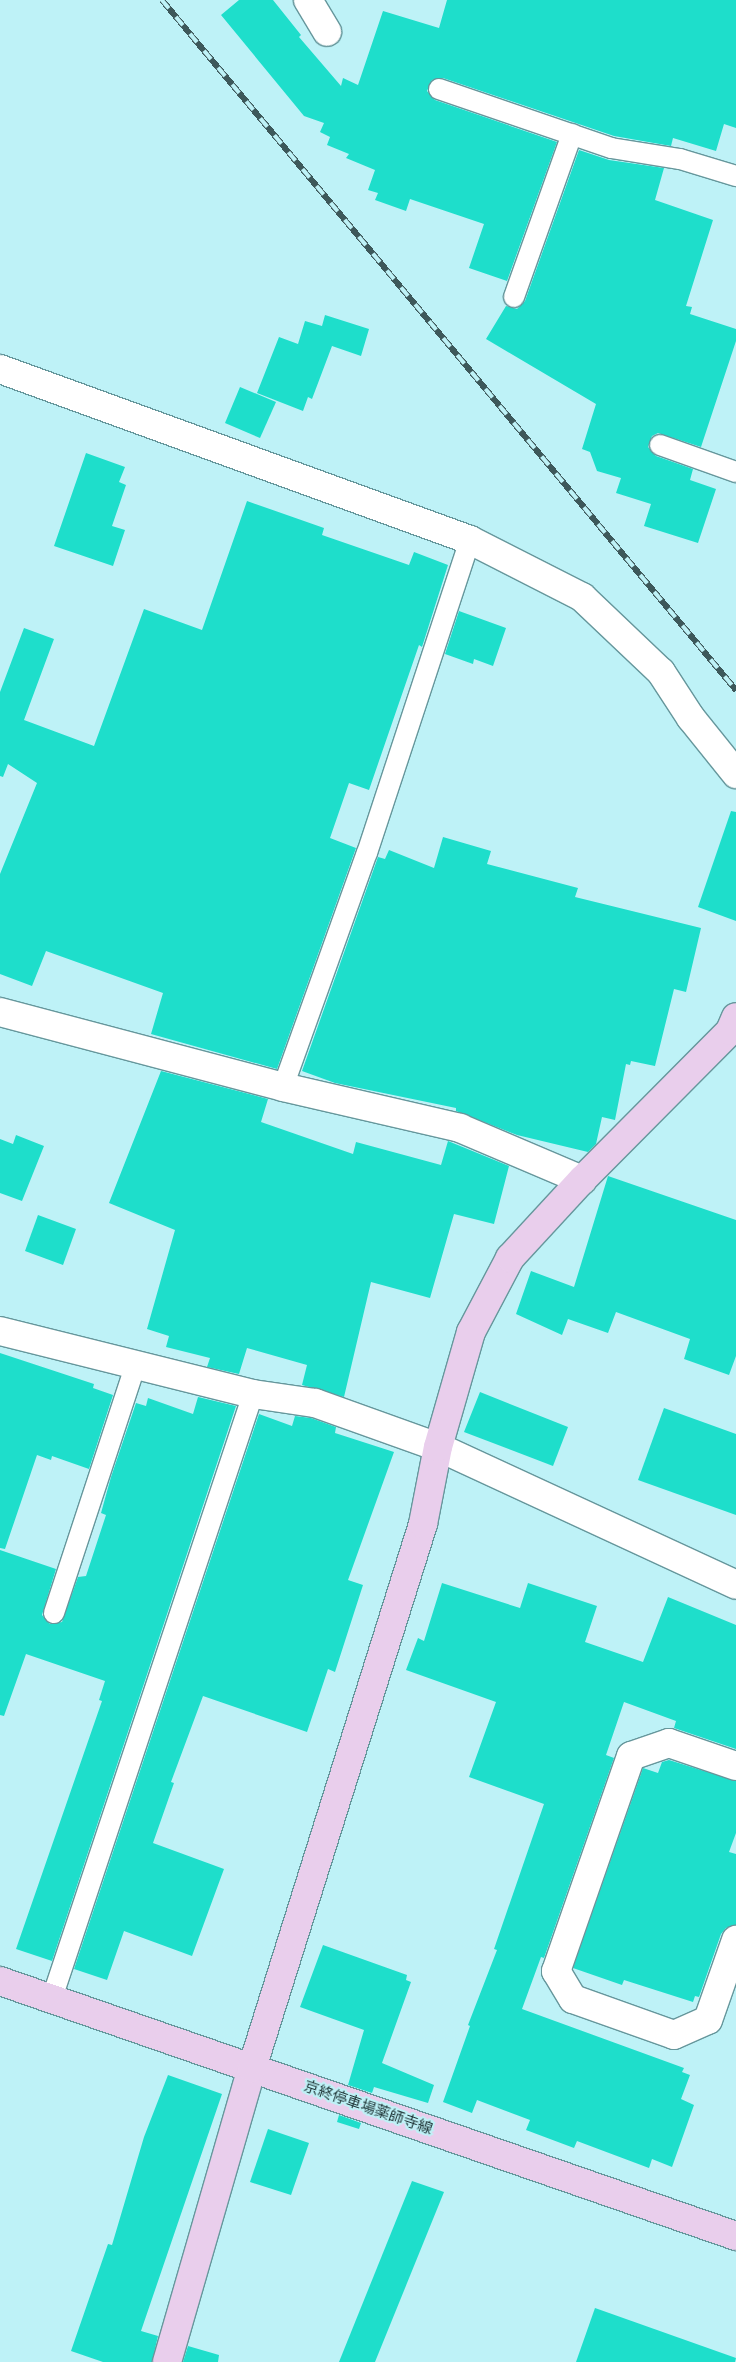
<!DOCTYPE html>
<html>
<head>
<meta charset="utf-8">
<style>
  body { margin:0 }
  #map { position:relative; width:736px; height:2362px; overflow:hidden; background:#bef2f7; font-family:Signika,"Noto Sans JP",sans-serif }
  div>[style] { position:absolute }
  .building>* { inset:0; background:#1edecb }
  .roads { filter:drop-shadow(1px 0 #66979c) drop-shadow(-1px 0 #66979c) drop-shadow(0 1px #66979c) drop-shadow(0 -1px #66979c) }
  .lane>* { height:20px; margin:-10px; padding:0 10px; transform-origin:10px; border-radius:10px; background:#fff }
  .street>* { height:28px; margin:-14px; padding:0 14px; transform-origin:14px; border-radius:14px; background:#fff }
  .secondary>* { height:28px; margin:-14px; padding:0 14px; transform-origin:14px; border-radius:14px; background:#e9ceec }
  .rail>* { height:5.5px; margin-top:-2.75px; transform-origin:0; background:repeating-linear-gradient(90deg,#bef2f7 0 11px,#3d585a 0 22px); box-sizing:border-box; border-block:1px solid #3d585a }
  span { translate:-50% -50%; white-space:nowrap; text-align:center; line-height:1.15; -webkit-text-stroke:4px #bef2f7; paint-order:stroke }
  .street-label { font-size:15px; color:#1f3436 }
</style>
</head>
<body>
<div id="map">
  <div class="building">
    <div style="clip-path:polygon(239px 0,273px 0,301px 35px,299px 37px,341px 86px,343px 78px,358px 85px,383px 11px,439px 28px,447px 0,736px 0,736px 128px,724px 124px,716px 151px,673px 138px,671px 146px,614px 136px,443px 78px,432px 80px,427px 91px,435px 100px,557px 142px,507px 281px,469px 268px,484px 224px,410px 199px,406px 211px,375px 200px,378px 193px,368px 190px,375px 170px,346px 158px,349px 154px,327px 145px,330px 137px,320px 132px,324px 123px,304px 116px,221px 15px)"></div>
    <div style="clip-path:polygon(579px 150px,609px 160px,664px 168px,655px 200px,713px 220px,686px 306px,692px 307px,690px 314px,736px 329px,736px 341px,701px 447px,658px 433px,652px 436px,648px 447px,656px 456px,693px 469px,690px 480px,716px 489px,698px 543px,644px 526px,651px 504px,616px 493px,621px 478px,597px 471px,590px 452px,582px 449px,596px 404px,486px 339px,506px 306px,517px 309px,525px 301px)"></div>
    <div style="clip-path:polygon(325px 315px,369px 329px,361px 356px,332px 346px,312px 399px,308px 397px,303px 411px,257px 393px,279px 337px,298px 344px,305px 321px,322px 326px)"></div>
    <div style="clip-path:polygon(240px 387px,276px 402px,260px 438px,225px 423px)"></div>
    <div style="clip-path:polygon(86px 453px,125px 467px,119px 482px,126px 485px,112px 526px,125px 530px,113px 566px,54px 546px)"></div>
    <div style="clip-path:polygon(247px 501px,324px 528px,322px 535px,409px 565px,414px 552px,448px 565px,422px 647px,419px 645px,369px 790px,349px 783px,330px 838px,356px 848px,277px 1069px,151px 1034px,163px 993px,46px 951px,32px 986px,0 974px,0 874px,37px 783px,8px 764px,3px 777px,0 776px,0 692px,24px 628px,54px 639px,24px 720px,94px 746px,144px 609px,202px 630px)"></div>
    <div style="clip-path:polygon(459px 611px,506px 628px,493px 666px,474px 659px,473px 664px,445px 654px)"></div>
    <div style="clip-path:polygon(731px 811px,736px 812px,736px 921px,698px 907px)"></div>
    <div style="clip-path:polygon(443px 837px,491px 851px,487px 864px,578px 888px,575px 897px,701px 928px,686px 992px,674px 989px,655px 1066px,631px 1061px,630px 1065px,626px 1064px,615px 1120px,602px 1117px,596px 1144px,588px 1152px,517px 1135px,456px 1111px,456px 1108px,335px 1083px,302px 1071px,378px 857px,385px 859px,389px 850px,434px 868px)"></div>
    <div style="clip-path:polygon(161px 1071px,268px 1099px,261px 1122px,353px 1154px,356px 1142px,441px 1165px,448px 1141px,509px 1166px,494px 1224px,454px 1214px,430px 1298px,371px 1282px,344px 1397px,302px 1385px,307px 1365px,247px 1348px,239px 1374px,207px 1367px,210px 1358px,166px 1347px,169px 1336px,147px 1329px,175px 1230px,109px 1203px)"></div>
    <div style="clip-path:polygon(16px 1135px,44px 1146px,22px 1201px,0 1193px,0 1139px,13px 1144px)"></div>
    <div style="clip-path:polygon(608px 1176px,736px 1220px,736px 1356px,729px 1375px,684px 1359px,690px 1339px,616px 1312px,608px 1333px,568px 1319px,562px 1335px,516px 1314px,531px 1271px,574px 1287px)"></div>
    <div style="clip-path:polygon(38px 1215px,76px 1229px,63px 1265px,25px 1251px)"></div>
    <div style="clip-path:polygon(0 1353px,94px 1384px,93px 1388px,113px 1395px,89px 1469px,52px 1456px,51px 1460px,37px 1455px,5px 1549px,0 1548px)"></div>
    <div style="clip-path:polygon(480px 1392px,568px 1427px,553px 1466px,464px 1432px)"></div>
    <div style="clip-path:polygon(198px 1397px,236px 1406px,52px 1961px,16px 1949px,102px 1701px,99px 1700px,105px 1681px,26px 1654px,4px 1716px,0 1715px,0 1550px,56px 1569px,42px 1615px,50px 1624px,62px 1622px,78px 1577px,86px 1576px,106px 1515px,101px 1513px,111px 1477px,136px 1403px,146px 1406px,148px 1398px,193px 1414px)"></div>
    <div style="clip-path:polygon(664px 1408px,736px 1434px,736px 1515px,638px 1480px)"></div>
    <div style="clip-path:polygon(259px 1414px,292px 1426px,295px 1416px,311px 1418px,336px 1427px,335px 1433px,394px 1452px,348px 1580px,363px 1585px,335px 1672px,328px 1669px,307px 1732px,203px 1696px,171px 1782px,174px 1783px,153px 1843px,224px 1869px,192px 1956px,124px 1931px,107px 1980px,74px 1969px)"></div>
    <div style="clip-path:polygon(442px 1583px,520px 1608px,528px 1583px,597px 1606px,585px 1642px,643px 1662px,668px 1597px,736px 1625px,736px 1749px,674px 1728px,676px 1721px,624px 1702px,606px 1755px,614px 1758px,544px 1958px,541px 1957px,522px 2009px,684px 2068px,682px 2072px,690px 2075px,681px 2099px,694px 2105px,672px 2167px,652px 2159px,649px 2168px,577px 2141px,574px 2148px,526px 2130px,530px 2120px,477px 2100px,472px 2113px,443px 2102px,470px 2026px,468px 2025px,497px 1950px,494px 1949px,544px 1804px,469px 1777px,496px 1702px,406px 1670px,418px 1638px,424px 1641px)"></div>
    <div style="clip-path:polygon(669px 1760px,736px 1781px,736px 1833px,729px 1852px,736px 1854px,736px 1925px,726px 1928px,721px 1934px,699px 1997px,695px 1996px,693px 2002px,624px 1980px,622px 1985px,573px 1968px,643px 1768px,658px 1773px,662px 1762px)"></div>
    <div style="clip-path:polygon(323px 1945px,407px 1975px,406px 1980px,411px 1982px,382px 2063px,434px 2085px,428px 2103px,374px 2087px,372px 2093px,348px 2085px,364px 2030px,300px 2007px)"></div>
    <div style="clip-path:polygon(168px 2075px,222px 2094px,141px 2331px,158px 2336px,152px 2362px,103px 2362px,71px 2351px,108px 2244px,112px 2245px,144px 2137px)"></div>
    <div style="clip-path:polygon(339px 2115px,361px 2123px,359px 2129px,337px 2122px)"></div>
    <div style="clip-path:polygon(268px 2129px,309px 2143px,291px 2195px,250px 2182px)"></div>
    <div style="clip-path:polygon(412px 2181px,444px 2192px,375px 2362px,339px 2362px)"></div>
    <div style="clip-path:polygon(595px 2308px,736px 2358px,735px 2362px,576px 2362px)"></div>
    <div style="clip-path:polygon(188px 2346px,219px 2355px,218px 2362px,183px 2362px)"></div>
  </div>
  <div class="roads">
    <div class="lane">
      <div style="left:439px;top:89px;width:182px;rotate:18.9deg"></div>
      <div style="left:611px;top:148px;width:70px;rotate:9.1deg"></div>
      <div style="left:680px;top:159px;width:59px;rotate:16.9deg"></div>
      <div style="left:514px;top:297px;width:173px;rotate:-70.4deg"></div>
      <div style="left:660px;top:445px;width:81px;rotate:19.6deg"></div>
      <div style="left:283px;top:1087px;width:249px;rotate:-70.3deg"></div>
      <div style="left:367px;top:853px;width:330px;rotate:-71.8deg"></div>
      <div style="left:54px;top:1613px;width:262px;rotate:-71.8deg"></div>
      <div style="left:52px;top:1998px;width:637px;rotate:-71.59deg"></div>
    </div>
    <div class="street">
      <div style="left:308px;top:0;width:37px;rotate:59deg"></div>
      <div style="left:0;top:369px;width:500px;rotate:19.99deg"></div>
      <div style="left:470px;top:540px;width:126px;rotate:27deg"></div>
      <div style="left:582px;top:597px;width:109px;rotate:43.5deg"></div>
      <div style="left:661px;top:672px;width:55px;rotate:56.9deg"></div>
      <div style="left:691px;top:718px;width:72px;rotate:51.2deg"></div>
      <div style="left:0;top:1012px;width:293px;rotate:14.8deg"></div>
      <div style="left:283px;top:1087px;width:182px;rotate:13deg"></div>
      <div style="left:460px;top:1128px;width:133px;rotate:23.1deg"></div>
      <div style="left:0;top:1331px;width:261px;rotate:14deg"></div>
      <div style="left:253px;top:1394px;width:63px;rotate:8.3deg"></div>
      <div style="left:315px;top:1403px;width:131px;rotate:19.7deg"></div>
      <div style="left:438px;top:1447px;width:328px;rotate:24.8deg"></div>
      <div style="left:736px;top:1766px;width:71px;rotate:-161.1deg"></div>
      <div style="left:669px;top:1743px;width:40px;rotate:161.1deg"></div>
      <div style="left:631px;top:1756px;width:228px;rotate:109.2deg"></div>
      <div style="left:556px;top:1971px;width:33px;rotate:59deg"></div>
      <div style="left:573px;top:1999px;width:107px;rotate:19.6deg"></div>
      <div style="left:674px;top:2035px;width:37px;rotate:-24deg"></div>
      <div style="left:708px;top:2020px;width:85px;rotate:-70.7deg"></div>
    </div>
    <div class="secondary">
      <div style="left:0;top:1981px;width:779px;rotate:19.11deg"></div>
      <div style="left:167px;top:2362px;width:306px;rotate:-73.9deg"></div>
      <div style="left:252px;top:2068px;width:570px;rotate:-72.55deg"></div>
      <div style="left:423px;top:1524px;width:78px;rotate:-79deg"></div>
      <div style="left:438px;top:1447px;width:120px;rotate:-74deg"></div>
      <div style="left:471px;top:1332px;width:84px;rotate:-62.2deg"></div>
      <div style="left:510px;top:1258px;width:106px;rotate:-47.3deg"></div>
      <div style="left:582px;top:1180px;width:210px;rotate:-45.2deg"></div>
      <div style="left:730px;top:1031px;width:15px;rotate:-67deg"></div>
    </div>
  </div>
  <div class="rail">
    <div style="left:162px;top:0;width:898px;rotate:50.24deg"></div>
  </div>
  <div class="street-label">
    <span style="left:368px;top:2108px;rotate:19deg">京終停車場薬師寺線</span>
  </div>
</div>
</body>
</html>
